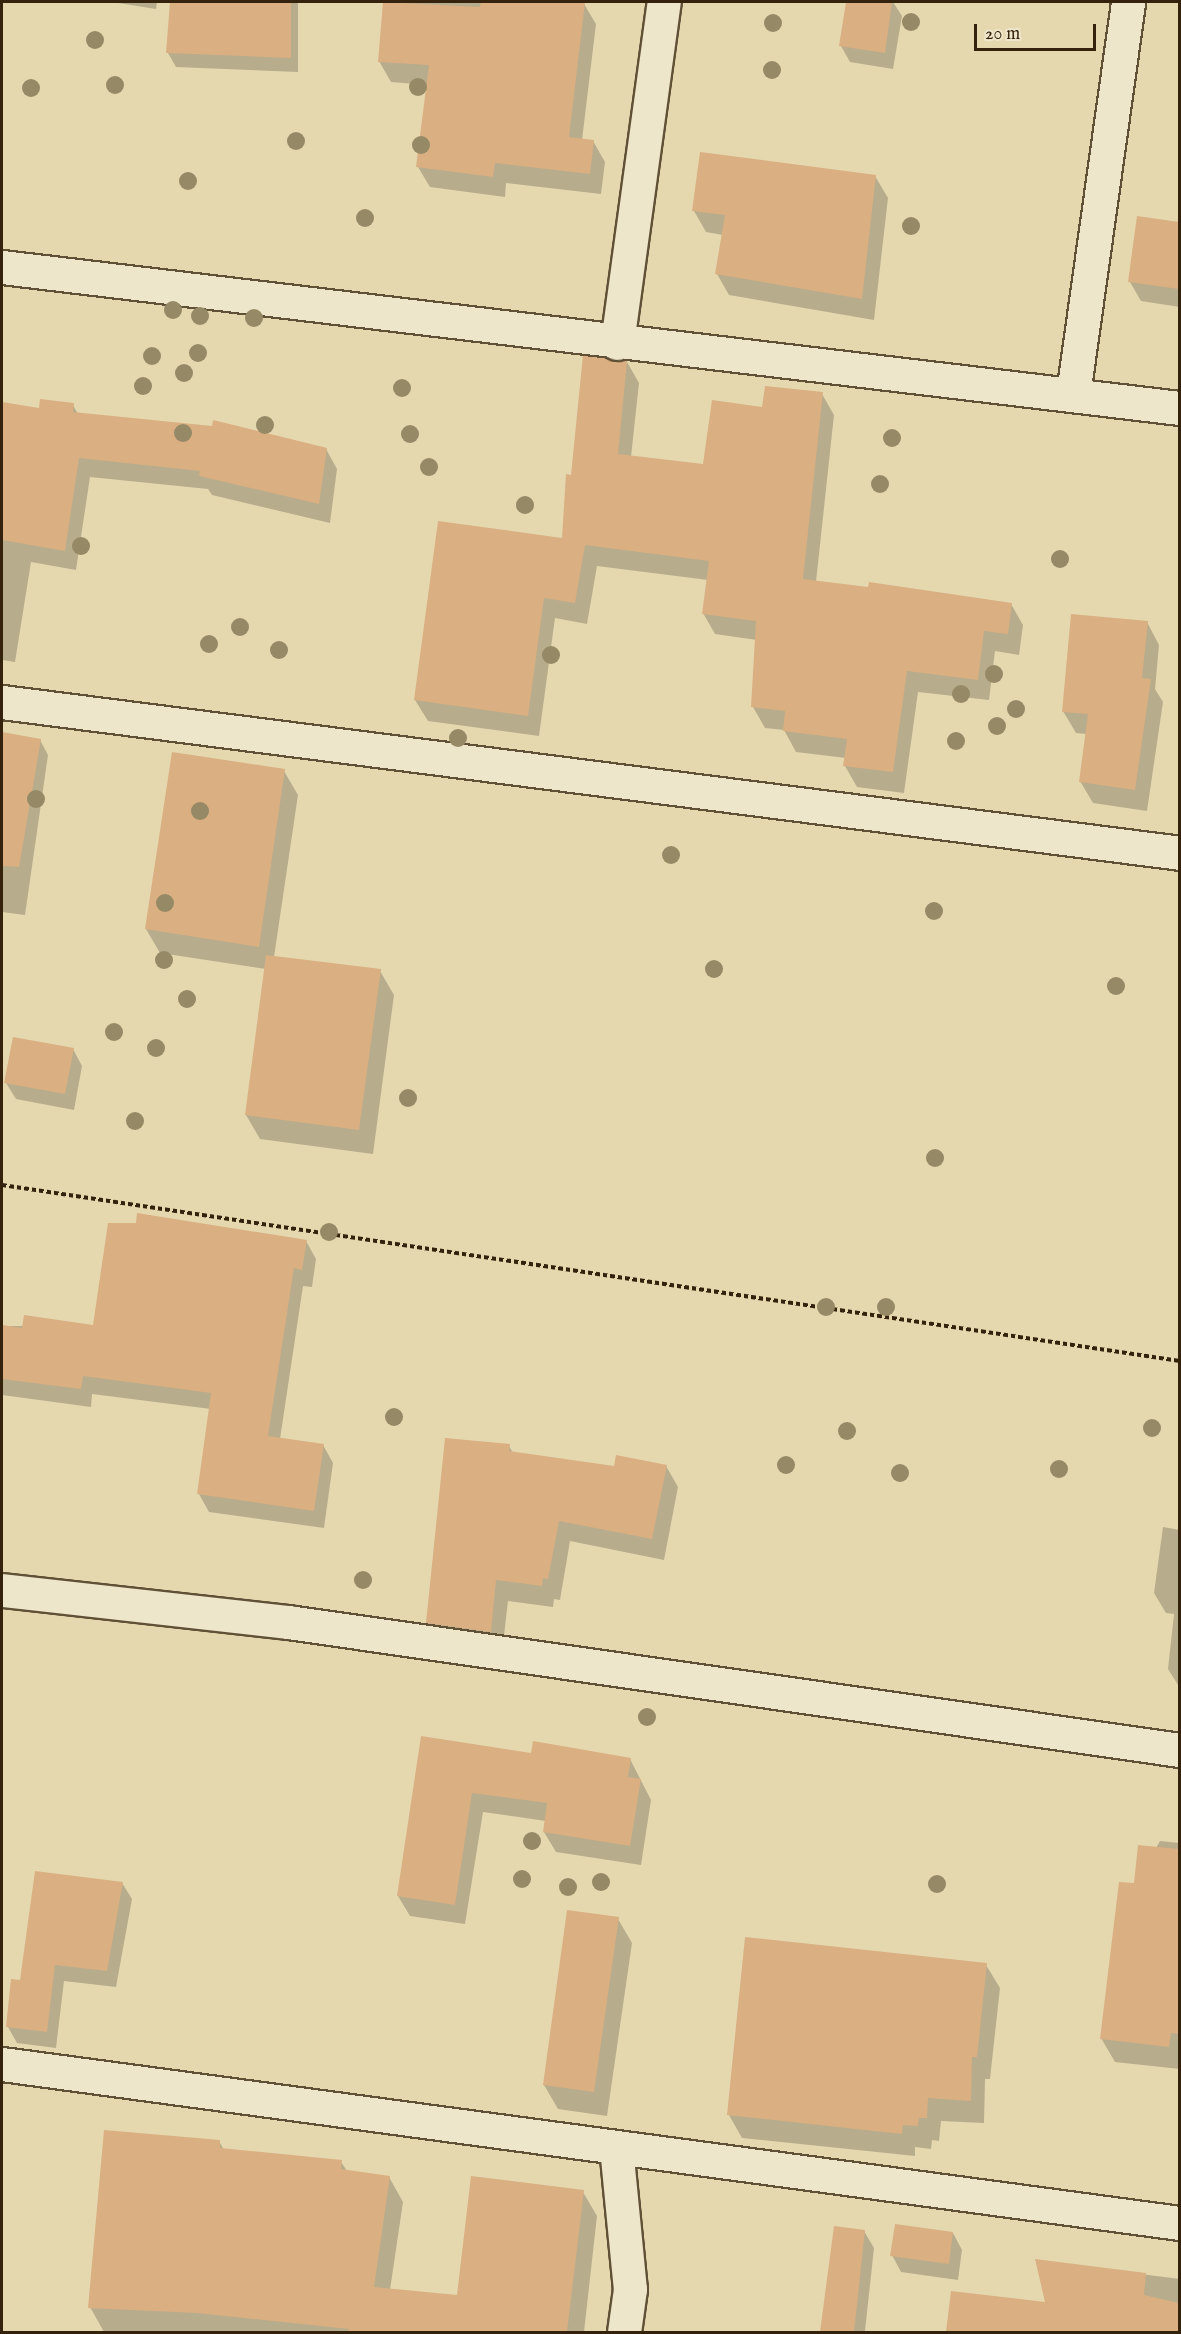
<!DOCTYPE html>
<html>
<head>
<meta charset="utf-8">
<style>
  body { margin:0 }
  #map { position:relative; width:1181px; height:2334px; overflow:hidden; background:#e5d8af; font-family:"IM FELL English",serif }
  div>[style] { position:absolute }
  .shadow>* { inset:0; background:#0003 }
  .building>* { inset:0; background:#daaf82 }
  .path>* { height:4px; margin-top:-2px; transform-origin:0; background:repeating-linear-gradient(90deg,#34220d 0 4.5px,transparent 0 7.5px) }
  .roads { filter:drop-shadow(2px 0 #605036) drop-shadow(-2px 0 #605036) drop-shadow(0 2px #605036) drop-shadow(0 -2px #605036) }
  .minor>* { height:33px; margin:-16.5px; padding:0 16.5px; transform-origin:16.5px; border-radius:16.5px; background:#eee6cb }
  .trees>* { width:18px; height:18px; margin:-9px; border-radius:50%; background:#968966 }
  span { translate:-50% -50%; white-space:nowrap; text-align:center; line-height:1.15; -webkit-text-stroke:6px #eee6cb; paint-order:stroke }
  .frame { position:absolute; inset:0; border:3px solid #34220d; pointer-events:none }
  .scale { position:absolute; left:974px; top:24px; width:122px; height:27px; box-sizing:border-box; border:3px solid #34220d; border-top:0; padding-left:8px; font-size:18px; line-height:21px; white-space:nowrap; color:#34220d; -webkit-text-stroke:4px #eee6cb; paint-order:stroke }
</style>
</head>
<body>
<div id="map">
  <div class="shadow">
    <div style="clip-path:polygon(112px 2px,157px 2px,156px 9px)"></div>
    <div style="clip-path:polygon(171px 2px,298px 2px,298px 72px,176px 67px,168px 53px)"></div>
    <div style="clip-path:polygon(384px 2px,584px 4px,596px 24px,582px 140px,593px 141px,605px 162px,601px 194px,506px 183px,505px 197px,430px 187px,418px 167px,428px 85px,391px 82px,379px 61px)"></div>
    <div style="clip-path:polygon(848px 2px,893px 2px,902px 16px,893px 69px,850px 62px,841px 46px)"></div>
    <div style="clip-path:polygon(875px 176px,888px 198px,874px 320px,729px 295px,717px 274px,723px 235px,706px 232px,694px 211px)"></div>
    <div style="clip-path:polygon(1139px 218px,1180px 224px,1180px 307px,1141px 301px,1130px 282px)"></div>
    <div style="clip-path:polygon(627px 362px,639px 383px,631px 457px,704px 466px,764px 408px,822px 394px,834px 415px,816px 582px,1011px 604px,1023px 625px,1019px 655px,995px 651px,989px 700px,918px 692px,904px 793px,857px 787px,845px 766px,846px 758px,796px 752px,784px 730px,765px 728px,753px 707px,757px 640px,715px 634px,703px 613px,708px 580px,597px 566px,587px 624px,555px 618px,539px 736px,428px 721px,415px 700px,564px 540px,572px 476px)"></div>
    <div style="clip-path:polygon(2px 404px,40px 410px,73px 405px,78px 414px,326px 449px,337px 469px,330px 523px,212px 495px,208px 489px,90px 477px,76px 570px,31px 562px,15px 662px,2px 660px)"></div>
    <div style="clip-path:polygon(1147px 622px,1159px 645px,1155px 689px,1163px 702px,1147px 811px,1093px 803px,1080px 781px,1087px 734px,1076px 733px,1063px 711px)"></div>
    <div style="clip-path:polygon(5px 734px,40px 740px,48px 755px,25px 915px,2px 912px,2px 757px)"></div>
    <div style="clip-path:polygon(284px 771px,298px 795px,274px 957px,380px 971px,394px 995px,373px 1154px,260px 1139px,246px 1115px,266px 969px,160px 953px,146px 929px)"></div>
    <div style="clip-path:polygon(73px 1049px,82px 1066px,74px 1110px,16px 1099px,6px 1083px)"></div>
    <div style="clip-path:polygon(306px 1241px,316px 1259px,312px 1287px,303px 1286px,280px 1439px,323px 1445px,333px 1463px,324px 1528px,209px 1512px,199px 1494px,211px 1409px,92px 1394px,91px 1407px,2px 1395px,2px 1326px,94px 1326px)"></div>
    <div style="clip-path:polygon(509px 1446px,513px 1453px,616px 1467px,666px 1466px,678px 1487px,664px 1560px,570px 1541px,560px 1600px,554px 1599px,553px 1607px,508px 1601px,502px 1653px,439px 1644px,427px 1622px)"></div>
    <div style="clip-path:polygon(1163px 1527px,1180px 1530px,1180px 1688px,1168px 1669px,1174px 1614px,1166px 1613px,1154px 1593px)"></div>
    <div style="clip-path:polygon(423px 1738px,532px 1755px,630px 1759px,651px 1800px,641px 1865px,556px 1852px,544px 1832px,546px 1821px,483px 1812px,465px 1924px,410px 1916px,398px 1896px)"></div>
    <div style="clip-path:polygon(1160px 1841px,1180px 1843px,1180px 2069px,1115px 2062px,1101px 2038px,1135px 1885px)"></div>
    <div style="clip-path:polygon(122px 1883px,132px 1899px,116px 1987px,64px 1981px,56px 2048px,17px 2043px,8px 2027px,22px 1982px)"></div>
    <div style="clip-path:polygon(618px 1919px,632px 1943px,607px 2116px,558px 2109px,544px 2085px)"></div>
    <div style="clip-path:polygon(986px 1965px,1000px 1988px,990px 2079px,985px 2079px,984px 2123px,941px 2121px,939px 2141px,932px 2140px,931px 2149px,915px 2147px,915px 2156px,742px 2138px,729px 2115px)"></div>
    <div style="clip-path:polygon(219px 2141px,224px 2150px,341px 2162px,347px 2171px,389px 2177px,403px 2202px,390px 2290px,458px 2296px,583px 2192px,597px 2216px,584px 2332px,104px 2332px,90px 2307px)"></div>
    <div style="clip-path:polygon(835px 2228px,864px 2231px,874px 2248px,865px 2331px,876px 2332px,821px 2332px)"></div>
    <div style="clip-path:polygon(953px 2233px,962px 2250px,958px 2280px,901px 2272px,892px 2255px)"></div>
    <div style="clip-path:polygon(1037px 2261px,1180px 2279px,1180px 2332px,948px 2332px,952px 2293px,1047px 2304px)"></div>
  </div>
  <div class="building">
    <div style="clip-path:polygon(170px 2px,291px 2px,291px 58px,166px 53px)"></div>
    <div style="clip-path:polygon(383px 2px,480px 7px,481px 2px,585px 2px,569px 137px,594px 140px,590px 174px,495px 163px,493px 177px,416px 167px,429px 65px,378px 62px)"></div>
    <div style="clip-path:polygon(846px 2px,892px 2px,885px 53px,839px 46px)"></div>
    <div style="clip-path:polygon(700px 152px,876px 175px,862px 299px,715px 274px,725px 215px,692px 211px)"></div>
    <div style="clip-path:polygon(1137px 216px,1179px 222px,1179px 289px,1128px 282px)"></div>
    <div style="clip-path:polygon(583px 355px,627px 361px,618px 454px,703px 464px,712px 400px,762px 407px,765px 386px,823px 392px,803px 579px,868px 587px,869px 582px,1012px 603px,1008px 634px,984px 631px,978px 680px,907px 671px,893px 772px,843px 766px,847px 739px,783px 731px,785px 711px,751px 707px,756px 621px,702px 614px,709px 561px,585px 545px,575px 603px,544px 598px,528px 716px,414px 700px,438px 521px,562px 538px,566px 474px,571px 475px)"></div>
    <div style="clip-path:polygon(40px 399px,74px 403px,73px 412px,212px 426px,213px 420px,327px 448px,319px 504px,199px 476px,200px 471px,79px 458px,65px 551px,2px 540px,2px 402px,39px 408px)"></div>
    <div style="clip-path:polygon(1071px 614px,1148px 621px,1142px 678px,1151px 679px,1135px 790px,1079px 782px,1088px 714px,1062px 712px)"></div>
    <div style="clip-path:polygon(2px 732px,41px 739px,19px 867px,2px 866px)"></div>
    <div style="clip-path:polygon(172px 752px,285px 769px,259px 947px,145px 929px)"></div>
    <div style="clip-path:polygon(266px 955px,381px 969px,359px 1130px,245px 1115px)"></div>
    <div style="clip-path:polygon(13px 1037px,74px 1048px,65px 1094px,4px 1083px)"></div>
    <div style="clip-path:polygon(137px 1213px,307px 1240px,302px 1270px,294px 1268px,268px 1436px,324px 1444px,314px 1511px,197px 1494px,211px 1393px,83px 1376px,81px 1389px,2px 1379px,2px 1325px,22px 1328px,24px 1315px,93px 1325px,108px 1223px,136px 1223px)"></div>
    <div style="clip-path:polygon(445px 1438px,510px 1444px,509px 1451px,614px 1466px,616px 1455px,667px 1465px,652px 1539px,559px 1521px,548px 1579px,543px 1578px,542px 1586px,496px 1580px,491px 1632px,426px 1623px)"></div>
    <div style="clip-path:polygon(421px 1736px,531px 1753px,533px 1741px,631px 1758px,628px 1777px,641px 1779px,630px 1846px,543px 1832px,547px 1803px,472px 1793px,455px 1905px,397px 1896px)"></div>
    <div style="clip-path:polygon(1138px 1845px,1179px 1849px,1179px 2034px,1171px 2033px,1169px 2047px,1100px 2039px,1119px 1882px,1134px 1883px)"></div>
    <div style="clip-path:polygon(35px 1871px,123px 1882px,107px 1971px,55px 1965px,47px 2032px,6px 2027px,11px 1979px,20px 1980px)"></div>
    <div style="clip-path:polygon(567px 1910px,619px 1917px,594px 2092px,543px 2085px)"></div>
    <div style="clip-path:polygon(745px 1937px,987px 1963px,977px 2057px,972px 2057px,971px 2101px,928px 2098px,927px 2118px,919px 2118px,918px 2126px,903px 2125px,902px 2134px,727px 2115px)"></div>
    <div style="clip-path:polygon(104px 2130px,220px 2140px,220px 2148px,342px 2160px,341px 2169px,390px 2176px,374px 2287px,457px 2295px,471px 2176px,584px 2190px,567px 2332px,348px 2332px,349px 2329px,197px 2313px,88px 2308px)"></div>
    <div style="clip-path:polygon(895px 2224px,953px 2232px,949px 2264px,890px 2256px)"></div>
    <div style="clip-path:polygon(834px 2226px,865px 2230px,854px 2332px,820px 2332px)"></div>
    <div style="clip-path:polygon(1035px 2259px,1146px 2273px,1144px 2295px,1179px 2303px,1179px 2332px,946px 2332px,951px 2291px,1045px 2302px)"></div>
  </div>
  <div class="path">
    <div style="left:2px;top:1185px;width:1191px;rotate:8.5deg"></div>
  </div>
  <div class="roads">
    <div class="minor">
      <div style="left:2px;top:267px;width:1186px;rotate:6.83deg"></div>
      <div style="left:617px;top:343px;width:344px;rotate:-82.2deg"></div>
      <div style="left:1073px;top:394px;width:396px;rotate:-82deg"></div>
      <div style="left:2px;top:702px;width:1188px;rotate:7.3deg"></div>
      <div style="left:2px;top:1590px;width:288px;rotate:6.4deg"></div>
      <div style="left:288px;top:1622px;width:901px;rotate:8.17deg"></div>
      <div style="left:2px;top:2064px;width:1189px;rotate:7.69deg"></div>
      <div style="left:616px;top:2147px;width:143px;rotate:84.4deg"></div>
      <div style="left:630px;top:2289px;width:43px;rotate:97.9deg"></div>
    </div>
  </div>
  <div class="trees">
    <div style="left:911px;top:22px"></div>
    <div style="left:773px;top:23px"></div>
    <div style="left:95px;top:40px"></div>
    <div style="left:772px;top:70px"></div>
    <div style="left:115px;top:85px"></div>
    <div style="left:418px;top:87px"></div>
    <div style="left:31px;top:88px"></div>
    <div style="left:296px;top:141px"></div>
    <div style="left:421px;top:145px"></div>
    <div style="left:188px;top:181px"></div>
    <div style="left:365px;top:218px"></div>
    <div style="left:911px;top:226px"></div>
    <div style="left:173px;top:310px"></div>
    <div style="left:200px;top:316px"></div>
    <div style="left:254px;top:318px"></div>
    <div style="left:198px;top:353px"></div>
    <div style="left:152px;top:356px"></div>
    <div style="left:184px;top:373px"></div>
    <div style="left:143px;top:386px"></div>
    <div style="left:402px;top:388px"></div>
    <div style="left:265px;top:425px"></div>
    <div style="left:183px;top:433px"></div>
    <div style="left:410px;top:434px"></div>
    <div style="left:892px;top:438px"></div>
    <div style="left:429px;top:467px"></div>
    <div style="left:880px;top:484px"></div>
    <div style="left:525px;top:505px"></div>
    <div style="left:81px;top:546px"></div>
    <div style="left:1060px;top:559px"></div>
    <div style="left:240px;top:627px"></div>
    <div style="left:209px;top:644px"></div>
    <div style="left:279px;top:650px"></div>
    <div style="left:551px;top:655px"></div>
    <div style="left:994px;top:674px"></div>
    <div style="left:961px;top:694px"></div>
    <div style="left:1016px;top:709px"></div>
    <div style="left:997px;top:726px"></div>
    <div style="left:458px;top:738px"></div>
    <div style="left:956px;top:741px"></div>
    <div style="left:36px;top:799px"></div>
    <div style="left:200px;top:811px"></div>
    <div style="left:671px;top:855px"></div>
    <div style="left:165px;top:903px"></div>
    <div style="left:934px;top:911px"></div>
    <div style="left:164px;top:960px"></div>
    <div style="left:714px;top:969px"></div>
    <div style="left:1116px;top:986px"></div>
    <div style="left:187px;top:999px"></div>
    <div style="left:114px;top:1032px"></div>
    <div style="left:156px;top:1048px"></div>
    <div style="left:408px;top:1098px"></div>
    <div style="left:135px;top:1121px"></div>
    <div style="left:935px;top:1158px"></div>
    <div style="left:329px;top:1232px"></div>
    <div style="left:826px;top:1307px"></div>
    <div style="left:886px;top:1307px"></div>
    <div style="left:394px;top:1417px"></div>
    <div style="left:1152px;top:1428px"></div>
    <div style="left:847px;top:1431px"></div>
    <div style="left:786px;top:1465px"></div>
    <div style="left:1059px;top:1469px"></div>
    <div style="left:900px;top:1473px"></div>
    <div style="left:363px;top:1580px"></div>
    <div style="left:647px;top:1717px"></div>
    <div style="left:532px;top:1841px"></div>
    <div style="left:522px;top:1879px"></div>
    <div style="left:601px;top:1882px"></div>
    <div style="left:937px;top:1884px"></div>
    <div style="left:568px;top:1887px"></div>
  </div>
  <div class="frame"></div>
  <div class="scale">20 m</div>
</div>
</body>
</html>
